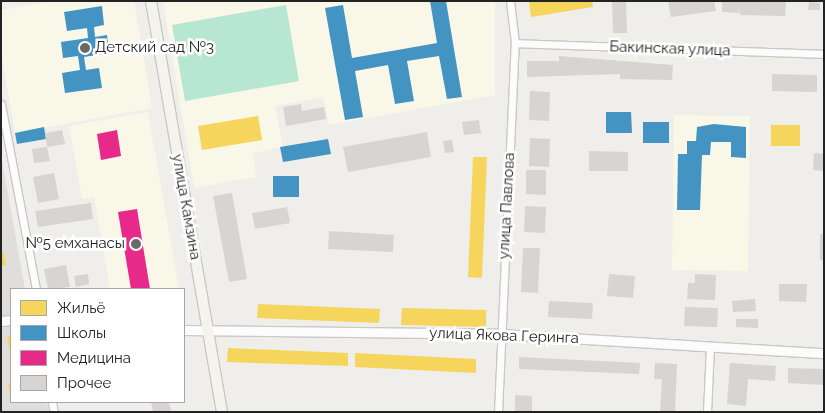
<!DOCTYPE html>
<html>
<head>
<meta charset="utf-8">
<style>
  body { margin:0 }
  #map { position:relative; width:825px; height:413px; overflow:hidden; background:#f0eeeb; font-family:Raleway,sans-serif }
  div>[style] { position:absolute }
  .residential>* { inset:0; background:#dfdedc }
  .education>* { inset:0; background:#f8f7e8 }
  .pitch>* { inset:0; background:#b7e6d2 }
  .homes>* { inset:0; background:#f6d55c }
  .schools>* { inset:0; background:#4393c3 }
  .health>* { inset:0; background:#e7298a }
  .building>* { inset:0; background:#d7d4d2 }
  .roads { filter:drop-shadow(1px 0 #c9c8c7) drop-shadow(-1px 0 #c9c8c7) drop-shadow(0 1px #c9c8c7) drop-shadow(0 -1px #c9c8c7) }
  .minor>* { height:7px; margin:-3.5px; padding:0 3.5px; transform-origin:3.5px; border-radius:3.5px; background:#fdfcfc }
  .tertiary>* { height:9px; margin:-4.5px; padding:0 4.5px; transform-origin:4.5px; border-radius:4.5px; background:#fdfcfc }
  .secondary>* { height:10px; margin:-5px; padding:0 5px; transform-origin:5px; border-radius:5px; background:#f4f4ed }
  .dots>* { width:14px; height:14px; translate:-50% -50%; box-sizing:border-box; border:2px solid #fff; border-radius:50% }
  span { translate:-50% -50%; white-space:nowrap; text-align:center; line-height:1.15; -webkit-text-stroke:5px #fff; paint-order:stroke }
  .poi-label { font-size:15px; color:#222 }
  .left { translate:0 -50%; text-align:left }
  .right { translate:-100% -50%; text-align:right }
  .street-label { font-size:15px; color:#222 }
  .frame { position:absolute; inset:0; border:2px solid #222; pointer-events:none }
  .legend { position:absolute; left:10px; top:288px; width:175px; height:115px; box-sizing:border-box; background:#fff; border:1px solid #a7a7a7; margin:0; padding:6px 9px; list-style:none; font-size:15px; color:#222 }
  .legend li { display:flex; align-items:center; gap:10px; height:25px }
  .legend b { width:25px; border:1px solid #a7a7a7 }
</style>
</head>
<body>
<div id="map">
  <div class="residential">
    <div style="clip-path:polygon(1px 156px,25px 289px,11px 289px,11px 402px,47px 402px,49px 412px,1px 412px)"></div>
  </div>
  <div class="education">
    <div style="clip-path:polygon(54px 1px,134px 1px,152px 108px,15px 133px,1px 53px,1px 10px)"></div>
    <div style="clip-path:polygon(163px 1px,495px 1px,495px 95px,329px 125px,323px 97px,275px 106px,283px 147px,253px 153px,256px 177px,194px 188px)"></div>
    <div style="clip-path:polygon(148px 112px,179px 289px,110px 289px,94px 197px,82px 199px,69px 126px)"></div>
    <div style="clip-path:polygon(674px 115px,750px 116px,748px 271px,672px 270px)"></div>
  </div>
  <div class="pitch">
    <div style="clip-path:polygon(286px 5px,299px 81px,185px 101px,172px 25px)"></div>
  </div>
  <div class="homes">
    <div style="clip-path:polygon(529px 1px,592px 1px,593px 7px,531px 17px)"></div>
    <div style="clip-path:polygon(258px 116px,262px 140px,202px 150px,198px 126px)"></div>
    <div style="clip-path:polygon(771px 125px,800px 125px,800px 146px,771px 146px)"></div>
    <div style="clip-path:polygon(473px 157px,487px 157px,482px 278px,468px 277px)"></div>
    <div style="clip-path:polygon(3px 251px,6px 265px,1px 265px,1px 252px)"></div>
    <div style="clip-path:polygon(258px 304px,380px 309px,379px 323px,257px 318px)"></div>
    <div style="clip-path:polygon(402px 308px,486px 310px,486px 327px,401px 325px)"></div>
    <div style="clip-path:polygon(11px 336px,11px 348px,9px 348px,7px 337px)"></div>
    <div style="clip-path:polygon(228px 348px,348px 353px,348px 366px,227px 362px)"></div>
    <div style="clip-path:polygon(355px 353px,476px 359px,476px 373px,355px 367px)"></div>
    <div style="clip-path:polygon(8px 384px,11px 384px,11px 397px,10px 397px)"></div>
  </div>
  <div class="schools">
    <div style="clip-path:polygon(430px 1px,446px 1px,462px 97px,447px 99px,439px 56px,407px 61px,414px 101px,395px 104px,388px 65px,355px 71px,363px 117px,345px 120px,325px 8px,343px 5px,352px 58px,437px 43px)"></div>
    <div style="clip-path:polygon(102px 6px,104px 25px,94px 27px,95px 37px,107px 35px,109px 53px,84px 57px,86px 70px,99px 68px,102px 88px,65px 93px,62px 73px,80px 70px,78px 56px,63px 58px,61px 42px,88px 38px,87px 28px,67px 31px,64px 12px)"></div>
    <div style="clip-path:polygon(606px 112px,631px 112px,632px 133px,606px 133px)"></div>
    <div style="clip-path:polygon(643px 122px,669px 122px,669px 143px,643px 143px)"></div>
    <div style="clip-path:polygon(714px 124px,746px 127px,746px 158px,731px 157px,731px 142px,711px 142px,710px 155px,702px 155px,700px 210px,677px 210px,678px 154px,687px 154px,687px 141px,696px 141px,697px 127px)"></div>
    <div style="clip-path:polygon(44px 127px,46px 139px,17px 144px,15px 133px)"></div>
    <div style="clip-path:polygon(328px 139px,331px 154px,283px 162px,280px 147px)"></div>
    <div style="clip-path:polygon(273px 176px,299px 176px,299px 197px,273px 197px)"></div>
  </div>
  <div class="health">
    <div style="clip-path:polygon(117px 130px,121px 156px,101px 160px,97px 134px)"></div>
    <div style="clip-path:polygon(137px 209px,150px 289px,131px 289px,118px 212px)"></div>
  </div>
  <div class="building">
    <div style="clip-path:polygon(612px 1px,626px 1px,627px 33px,613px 33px)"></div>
    <div style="clip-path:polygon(714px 1px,716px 11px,671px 17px,668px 2px)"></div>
    <div style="clip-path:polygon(722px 1px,786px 1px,785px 16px,740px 15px,740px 6px,739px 13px,722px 12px)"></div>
    <div style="clip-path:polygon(809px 2px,820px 3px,820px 10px,808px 10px)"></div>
    <div style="clip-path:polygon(559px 56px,673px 65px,672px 80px,620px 79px,620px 74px,527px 77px,527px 61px,559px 61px)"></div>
    <div style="clip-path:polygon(772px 74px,817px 75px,817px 92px,772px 91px)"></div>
    <div style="clip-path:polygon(530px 91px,550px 92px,549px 121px,529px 120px)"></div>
    <div style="clip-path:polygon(301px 104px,302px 111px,324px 107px,326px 119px,286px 126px,283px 107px)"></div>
    <div style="clip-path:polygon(479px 120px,481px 133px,464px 135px,462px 122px)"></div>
    <div style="clip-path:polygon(62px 130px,65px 144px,47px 147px,45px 133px)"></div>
    <div style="clip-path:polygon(427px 132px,431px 157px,348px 172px,343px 147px)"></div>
    <div style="clip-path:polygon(530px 138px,550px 139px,549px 167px,529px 166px)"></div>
    <div style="clip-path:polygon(452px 140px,454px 152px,445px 153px,443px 141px)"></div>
    <div style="clip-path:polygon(47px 147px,50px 161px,34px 163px,32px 149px)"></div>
    <div style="clip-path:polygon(589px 151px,628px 152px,628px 171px,589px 171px)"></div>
    <div style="clip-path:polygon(814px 153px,824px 154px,824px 171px,813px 170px)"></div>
    <div style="clip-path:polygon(526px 170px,546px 170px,546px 195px,526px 194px)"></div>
    <div style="clip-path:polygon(54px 173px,59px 199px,38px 203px,33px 177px)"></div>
    <div style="clip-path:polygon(232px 193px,247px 279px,229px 282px,213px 196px)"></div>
    <div style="clip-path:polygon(91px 203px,93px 219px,38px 227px,35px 211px)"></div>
    <div style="clip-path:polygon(525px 206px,546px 207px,545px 233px,524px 232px)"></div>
    <div style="clip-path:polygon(287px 207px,290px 223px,255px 229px,252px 213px)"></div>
    <div style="clip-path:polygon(329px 231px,394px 235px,393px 252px,328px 249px)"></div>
    <div style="clip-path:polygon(820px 234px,824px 234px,824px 260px,820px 260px)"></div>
    <div style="clip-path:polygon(523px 248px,540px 248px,538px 293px,521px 292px)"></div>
    <div style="clip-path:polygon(66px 265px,70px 287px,48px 289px,44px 269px)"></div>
    <div style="clip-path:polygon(88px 274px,89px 284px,76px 287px,74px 276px)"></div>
    <div style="clip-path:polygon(609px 274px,635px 276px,633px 298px,607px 296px)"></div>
    <div style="clip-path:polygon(695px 274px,716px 275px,715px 300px,687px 299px,688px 283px,695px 283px)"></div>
    <div style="clip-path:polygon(779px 284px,807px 284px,806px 302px,779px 301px)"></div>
    <div style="clip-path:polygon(755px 299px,756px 311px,733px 312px,732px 301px)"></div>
    <div style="clip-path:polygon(549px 301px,593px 303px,592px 319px,548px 317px)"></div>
    <div style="clip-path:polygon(685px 307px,718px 308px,717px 327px,684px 326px)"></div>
    <div style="clip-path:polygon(736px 319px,758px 319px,758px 328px,736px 327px)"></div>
    <div style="clip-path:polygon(519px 357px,640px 363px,639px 374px,519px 369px)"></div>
    <div style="clip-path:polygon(655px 363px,677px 364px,675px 412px,660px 412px,662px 379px,654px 379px)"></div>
    <div style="clip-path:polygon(730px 363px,776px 366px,775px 381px,748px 379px,746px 406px,727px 404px)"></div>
    <div style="clip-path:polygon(788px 368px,824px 369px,824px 385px,788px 383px)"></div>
    <div style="clip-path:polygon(515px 395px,532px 396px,532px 412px,515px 412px)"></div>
    <div style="clip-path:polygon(151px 402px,169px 402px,171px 412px,153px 412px)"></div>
  </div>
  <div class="roads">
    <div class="minor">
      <div style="left:515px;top:43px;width:309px;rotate:2deg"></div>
      <div style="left:1px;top:104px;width:188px;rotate:79.3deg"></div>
      <div style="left:52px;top:402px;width:10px;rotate:79deg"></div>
      <div style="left:498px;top:412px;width:369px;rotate:-87.4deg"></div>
      <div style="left:515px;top:43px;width:42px;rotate:-96.8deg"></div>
      <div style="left:707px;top:412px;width:66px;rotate:-87.4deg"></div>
    </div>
    <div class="tertiary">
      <div style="left:1px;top:321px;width:10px;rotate:-6deg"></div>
      <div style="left:184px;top:330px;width:317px;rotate:0.7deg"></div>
      <div style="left:501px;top:334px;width:324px;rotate:3.4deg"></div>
    </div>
    <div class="secondary">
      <div style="left:151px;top:1px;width:417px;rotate:80.2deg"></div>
    </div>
  </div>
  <div class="dots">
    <div style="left:85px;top:48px;background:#6a6968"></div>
    <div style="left:136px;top:244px;background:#6a6968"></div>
  </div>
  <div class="poi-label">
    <span class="left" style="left:95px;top:48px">Детский сад №3</span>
    <span class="right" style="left:125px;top:244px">№5 емханасы</span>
  </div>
  <div class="street-label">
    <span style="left:670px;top:49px;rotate:2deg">Бакинская улица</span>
    <span style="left:507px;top:206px;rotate:-87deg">улица Павлова</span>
    <span style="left:186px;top:207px;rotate:80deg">улица Камзина</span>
    <span style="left:504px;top:336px;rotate:2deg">улица Якова Геринга</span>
  </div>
  <div class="frame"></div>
  <ul class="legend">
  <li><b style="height:14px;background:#f6d55c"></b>Жильё</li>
  <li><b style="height:14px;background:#4393c3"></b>Школы</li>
  <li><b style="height:14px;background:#e7298a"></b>Медицина</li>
  <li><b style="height:14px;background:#d7d4d2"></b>Прочее</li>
  </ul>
</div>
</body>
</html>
